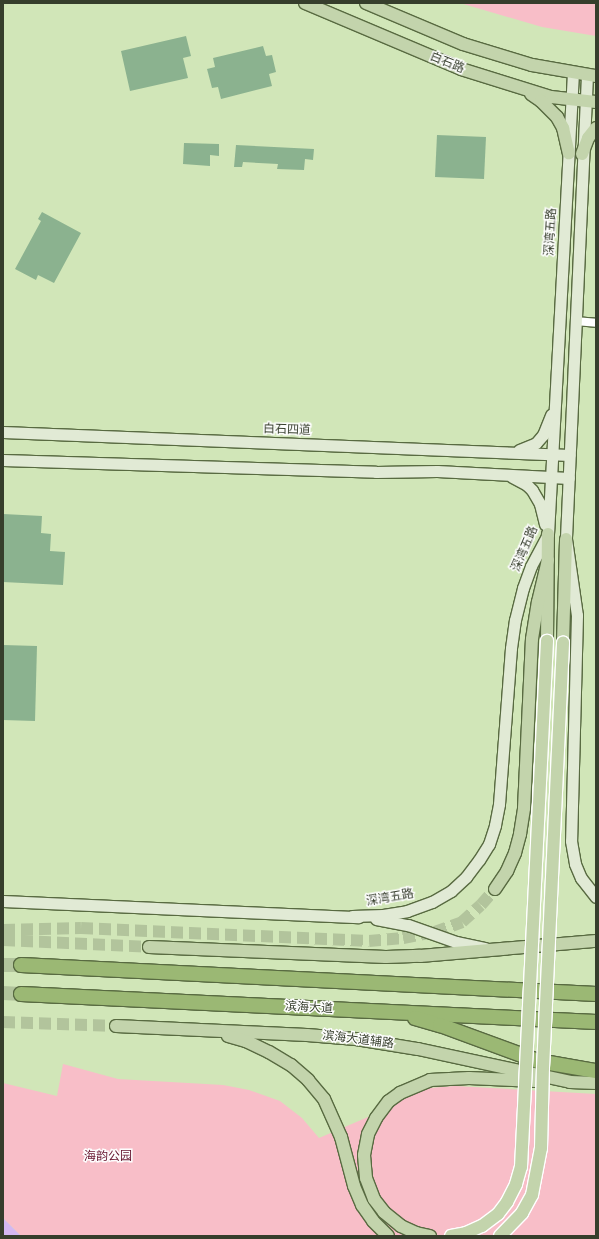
<!DOCTYPE html>
<html>
<head>
<meta charset="utf-8">
<style>
  body { margin:0 }
  #map { position:relative; width:599px; height:1239px; overflow:hidden; background:#d1e6b8; font-family:Karla,"Noto Sans SC",sans-serif }
  div>[style] { position:absolute }
  .green>* { inset:0; background:#f8bec8 }
  .water>* { inset:0; background:#d4b7f1 }
  .building>* { inset:0; background:#8bb28f }
  .primary-tunnel>* { height:12px; margin-top:-6px; transform-origin:0; background:repeating-linear-gradient(90deg,#b2c49c 0 12px,transparent 0 18px) }
  .highway-tunnel>* { height:14px; margin-top:-7px; transform-origin:0; background:repeating-linear-gradient(90deg,#b2c49c 0 14px,transparent 0 21px) }
  .roads { filter:drop-shadow(1px 0 #586a41) drop-shadow(-1px 0 #586a41) drop-shadow(0 1px #586a41) drop-shadow(0 -1px #586a41) }
  .street>* { height:8px; margin:-4px; padding:0 4px; transform-origin:4px; border-radius:4px; background:#fff }
  .secondary>* { height:11px; margin:-5.5px; padding:0 5.5px; transform-origin:5.5px; border-radius:5.5px; background:#e1ead5 }
  .primary>* { height:12px; margin:-6px; padding:0 6px; transform-origin:6px; border-radius:6px; background:#c3d4ac }
  .highway>* { height:14px; margin:-7px; padding:0 7px; transform-origin:7px; border-radius:7px; background:#9bb874 }
  .bridges { filter:drop-shadow(1px 0 #fff) drop-shadow(-1px 0 #fff) drop-shadow(0 1px #fff) drop-shadow(0 -1px #fff) }
  .primary-bridge>* { height:12px; margin:-6px; padding:0 6px; transform-origin:6px; border-radius:6px; background:#c3d4ac }
  span { translate:-50% -50%; white-space:nowrap; text-align:center; line-height:1.15; -webkit-text-stroke:3px #fefefe; paint-order:stroke }
  .street-label { font-size:12px; color:#363e2c }
  .park-label { font-size:12px; color:#66142e }
  .frame { position:absolute; inset:0; border:4px solid #363e2c; pointer-events:none }
</style>
</head>
<body>
<div id="map">
  <div class="green">
    <div style="clip-path:polygon(460px 3px,596px 3px,596px 36px,542px 27px)"></div>
    <div style="clip-path:polygon(63px 1064px,118px 1079px,223px 1085px,249px 1090px,280px 1101px,302px 1118px,319px 1138px,389px 1108px,409px 1095px,430px 1088px,455px 1086px,596px 1094px,596px 1236px,21px 1236px,3px 1218px,3px 1083px,57px 1096px)"></div>
  </div>
  <div class="water">
    <div style="clip-path:polygon(3px 1218px,21px 1236px,3px 1236px)"></div>
  </div>
  <div class="building">
    <div style="clip-path:polygon(186px 36px,191px 56px,183px 58px,188px 78px,130px 91px,121px 51px)"></div>
    <div style="clip-path:polygon(263px 46px,266px 56px,272px 55px,276px 72px,269px 74px,272px 86px,221px 99px,218px 87px,212px 88px,207px 69px,215px 67px,213px 58px)"></div>
    <div style="clip-path:polygon(437px 135px,486px 137px,484px 179px,435px 177px)"></div>
    <div style="clip-path:polygon(184px 143px,219px 144px,219px 156px,210px 155px,210px 166px,183px 164px)"></div>
    <div style="clip-path:polygon(236px 145px,314px 149px,313px 160px,305px 159px,304px 170px,277px 169px,278px 164px,243px 162px,242px 167px,234px 167px)"></div>
    <div style="clip-path:polygon(42px 212px,81px 233px,54px 283px,38px 275px,36px 280px,15px 269px,41px 221px,38px 219px)"></div>
    <div style="clip-path:polygon(3px 514px,42px 516px,41px 533px,51px 534px,50px 551px,65px 552px,63px 585px,3px 582px)"></div>
    <div style="clip-path:polygon(3px 645px,37px 646px,35px 721px,3px 720px)"></div>
  </div>
  <div class="primary-tunnel">
    <div style="left:3px;top:930px;width:78px;rotate:-1.5deg"></div>
    <div style="left:81px;top:928px;width:288px;rotate:2.6deg"></div>
    <div style="left:369px;top:941px;width:34px;rotate:-5deg"></div>
    <div style="left:403px;top:938px;width:33px;rotate:-11deg"></div>
    <div style="left:435px;top:932px;width:29px;rotate:-20deg"></div>
    <div style="left:462px;top:922px;width:25px;rotate:-42deg"></div>
    <div style="left:481px;top:905px;width:21px;rotate:-49deg"></div>
    <div style="left:3px;top:940px;width:146px;rotate:2.7deg"></div>
    <div style="left:3px;top:1022px;width:113px;rotate:2deg"></div>
  </div>
  <div class="highway-tunnel">
    <div style="left:3px;top:965px;width:18px"></div>
    <div style="left:3px;top:993px;width:18px;rotate:3deg"></div>
  </div>
  <div class="roads">
    <div class="street">
      <div style="left:575px;top:321px;width:21px;rotate:5deg"></div>
    </div>
    <div class="secondary">
      <div style="left:587px;top:75px;width:464px;rotate:92.6deg"></div>
      <div style="left:566px;top:539px;width:77px;rotate:81.8deg"></div>
      <div style="left:577px;top:615px;width:226px;rotate:91.5deg"></div>
      <div style="left:571px;top:841px;width:23px;rotate:80deg"></div>
      <div style="left:575px;top:864px;width:15px;rotate:67deg"></div>
      <div style="left:581px;top:878px;width:24px;rotate:52deg"></div>
      <div style="left:3px;top:432px;width:567px;rotate:2.32deg"></div>
      <div style="left:519px;top:450px;width:18px;rotate:-22deg"></div>
      <div style="left:536px;top:443px;width:11px;rotate:-49deg"></div>
      <div style="left:543px;top:435px;width:22px;rotate:-68deg"></div>
      <div style="left:3px;top:460px;width:373px;rotate:1.8deg"></div>
      <div style="left:376px;top:472px;width:61px;rotate:-0.9deg"></div>
      <div style="left:437px;top:471px;width:132px;rotate:3deg"></div>
      <div style="left:512px;top:477px;width:17px;rotate:28deg"></div>
      <div style="left:527px;top:485px;width:7px;rotate:45deg"></div>
      <div style="left:532px;top:490px;width:16px;rotate:60deg"></div>
      <div style="left:540px;top:504px;width:21px;rotate:76deg"></div>
      <div style="left:3px;top:901px;width:356px;rotate:2.6deg"></div>
      <div style="left:352px;top:916px;width:31px;rotate:-2deg"></div>
      <div style="left:383px;top:915px;width:24px;rotate:-9deg"></div>
      <div style="left:407px;top:911px;width:27px;rotate:-20deg"></div>
      <div style="left:432px;top:902px;width:22px;rotate:-30deg"></div>
      <div style="left:451px;top:891px;width:21px;rotate:-43deg"></div>
      <div style="left:466px;top:877px;width:21px;rotate:-53deg"></div>
      <div style="left:479px;top:860px;width:19px;rotate:-58deg"></div>
      <div style="left:489px;top:844px;width:20px;rotate:-72deg"></div>
      <div style="left:495px;top:825px;width:21px;rotate:-79deg"></div>
      <div style="left:499px;top:804px;width:156px;rotate:-85.6deg"></div>
      <div style="left:511px;top:648px;width:28px;rotate:-82deg"></div>
      <div style="left:515px;top:620px;width:33px;rotate:-76deg"></div>
      <div style="left:523px;top:588px;width:23px;rotate:-70deg"></div>
      <div style="left:531px;top:566px;width:36px;rotate:-62deg"></div>
      <div style="left:548px;top:534px;width:462px;rotate:-86.9deg"></div>
      <div style="left:376px;top:919px;width:33px;rotate:11deg"></div>
      <div style="left:408px;top:925px;width:51px;rotate:19.5deg"></div>
      <div style="left:456px;top:942px;width:30px;rotate:12deg"></div>
    </div>
    <div class="primary">
      <div style="left:305px;top:3px;width:169px;rotate:22.9deg"></div>
      <div style="left:461px;top:69px;width:94px;rotate:17.3deg"></div>
      <div style="left:551px;top:97px;width:45px;rotate:6.3deg"></div>
      <div style="left:366px;top:3px;width:105px;rotate:22.9deg"></div>
      <div style="left:463px;top:44px;width:72px;rotate:16.9deg"></div>
      <div style="left:532px;top:65px;width:65px;rotate:9.8deg"></div>
      <div style="left:531px;top:94px;width:12px;rotate:35deg"></div>
      <div style="left:541px;top:101px;width:23px;rotate:45deg"></div>
      <div style="left:557px;top:117px;width:13px;rotate:61deg"></div>
      <div style="left:563px;top:128px;width:26px;rotate:77deg"></div>
      <div style="left:582px;top:154px;width:17px;rotate:-69deg"></div>
      <div style="left:588px;top:138px;width:13px;rotate:-51deg"></div>
      <div style="left:547px;top:641px;width:107px;rotate:-89.5deg"></div>
      <div style="left:563px;top:642px;width:103px;rotate:-88.3deg"></div>
      <div style="left:495px;top:889px;width:22px;rotate:-56deg"></div>
      <div style="left:507px;top:871px;width:20px;rotate:-66deg"></div>
      <div style="left:515px;top:853px;width:20px;rotate:-75deg"></div>
      <div style="left:520px;top:834px;width:26px;rotate:-81deg"></div>
      <div style="left:524px;top:808px;width:169px;rotate:-87.3deg"></div>
      <div style="left:532px;top:639px;width:37px;rotate:-81deg"></div>
      <div style="left:538px;top:602px;width:43px;rotate:-76.6deg"></div>
      <div style="left:149px;top:947px;width:237px;rotate:2.4deg"></div>
      <div style="left:386px;top:957px;width:34px;rotate:-2deg"></div>
      <div style="left:420px;top:956px;width:177px;rotate:-4.9deg"></div>
      <div style="left:116px;top:1026px;width:191px;rotate:2.7deg"></div>
      <div style="left:307px;top:1035px;width:49px;rotate:4.7deg"></div>
      <div style="left:356px;top:1039px;width:63px;rotate:9.2deg"></div>
      <div style="left:418px;top:1049px;width:156px;rotate:12.2deg"></div>
      <div style="left:570px;top:1082px;width:26px;rotate:2deg"></div>
      <div style="left:228px;top:1036px;width:19px;rotate:16deg"></div>
      <div style="left:246px;top:1041px;width:25px;rotate:26deg"></div>
      <div style="left:269px;top:1052px;width:26px;rotate:31deg"></div>
      <div style="left:291px;top:1065px;width:23px;rotate:41deg"></div>
      <div style="left:308px;top:1080px;width:25px;rotate:50deg"></div>
      <div style="left:324px;top:1099px;width:42px;rotate:65.9deg"></div>
      <div style="left:341px;top:1137px;width:51px;rotate:75.1deg"></div>
      <div style="left:354px;top:1186px;width:21px;rotate:67deg"></div>
      <div style="left:362px;top:1205px;width:19px;rotate:55deg"></div>
      <div style="left:373px;top:1221px;width:21px;rotate:45deg"></div>
      <div style="left:430px;top:1236px;width:14px;rotate:-168deg"></div>
      <div style="left:416px;top:1233px;width:17px;rotate:-155deg"></div>
      <div style="left:401px;top:1226px;width:22px;rotate:-141deg"></div>
      <div style="left:384px;top:1212px;width:16px;rotate:-128deg"></div>
      <div style="left:374px;top:1199px;width:22px;rotate:-111deg"></div>
      <div style="left:366px;top:1178px;width:23px;rotate:-95deg"></div>
      <div style="left:364px;top:1155px;width:21px;rotate:-79deg"></div>
      <div style="left:368px;top:1134px;width:18px;rotate:-63deg"></div>
      <div style="left:376px;top:1118px;width:21px;rotate:-53deg"></div>
      <div style="left:389px;top:1101px;width:14px;rotate:-36deg"></div>
      <div style="left:400px;top:1093px;width:33px;rotate:-23deg"></div>
      <div style="left:430px;top:1080px;width:39px;rotate:-3deg"></div>
      <div style="left:469px;top:1078px;width:66px;rotate:2.6deg"></div>
    </div>
    <div class="highway">
      <div style="left:21px;top:965px;width:576px;rotate:2.89deg"></div>
      <div style="left:21px;top:994px;width:576px;rotate:2.79deg"></div>
      <div style="left:415px;top:1018px;width:26px;rotate:16deg"></div>
      <div style="left:440px;top:1025px;width:104px;rotate:20.2deg"></div>
      <div style="left:538px;top:1061px;width:59px;rotate:9.8deg"></div>
    </div>
  </div>
  <div class="bridges">
    <div class="primary-bridge">
      <div style="left:451px;top:1236px;width:15px;rotate:-11deg"></div>
      <div style="left:466px;top:1233px;width:17px;rotate:-24deg"></div>
      <div style="left:482px;top:1226px;width:20px;rotate:-37deg"></div>
      <div style="left:498px;top:1214px;width:15px;rotate:-53deg"></div>
      <div style="left:507px;top:1202px;width:20px;rotate:-63deg"></div>
      <div style="left:516px;top:1184px;width:18px;rotate:-74deg"></div>
      <div style="left:521px;top:1167px;width:527px;rotate:-87.17deg"></div>
      <div style="left:500px;top:1236px;width:32px;rotate:-46deg"></div>
      <div style="left:522px;top:1213px;width:21px;rotate:-61deg"></div>
      <div style="left:532px;top:1195px;width:48px;rotate:-79.2deg"></div>
      <div style="left:541px;top:1148px;width:80px;rotate:-88.6deg"></div>
      <div style="left:543px;top:1068px;width:426px;rotate:-87.3deg"></div>
    </div>
  </div>
  <div class="street-label">
    <span style="left:447px;top:63px;rotate:22deg">白石路</span>
    <span style="left:551px;top:232px;rotate:-87deg">深湾五路</span>
    <span style="left:287px;top:430px;rotate:2deg">白石四道</span>
    <span style="left:525px;top:549px;rotate:-67deg">深湾五路</span>
    <span style="left:390px;top:898px;rotate:-10deg">深湾五路</span>
    <span style="left:309px;top:1008px;rotate:3deg">滨海大道</span>
    <span style="left:358px;top:1040px;rotate:7deg">滨海大道辅路</span>
  </div>
  <div class="park-label">
    <span style="left:108px;top:1157px">海韵公园</span>
  </div>
  <div class="frame"></div>
</div>
</body>
</html>
